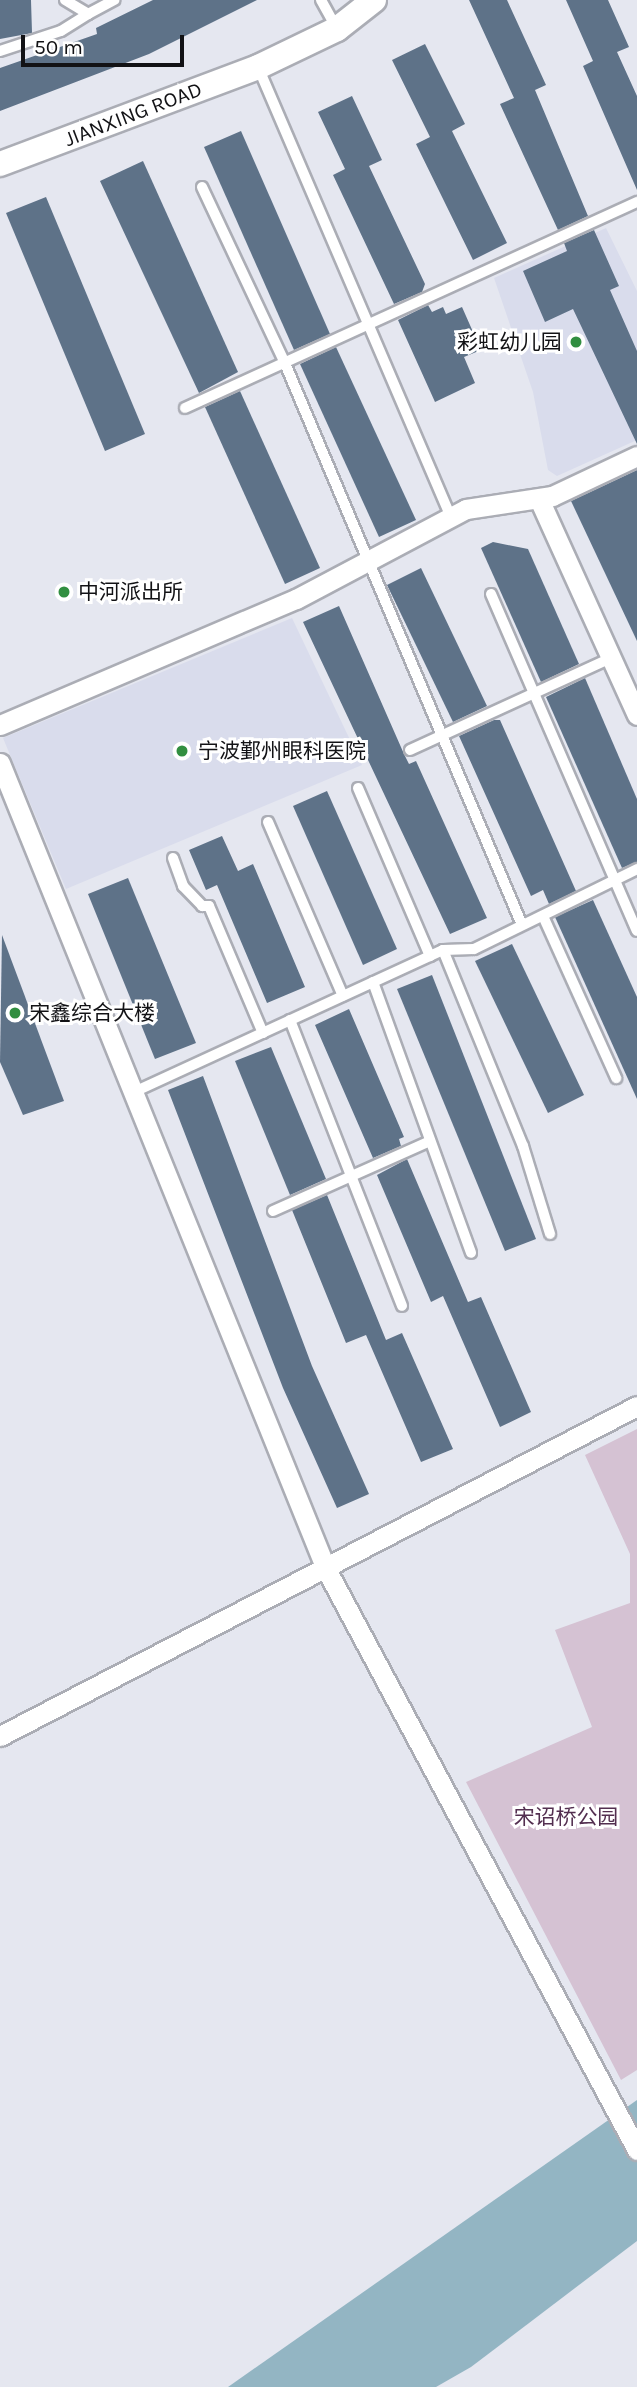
<!DOCTYPE html>
<html>
<head>
<meta charset="utf-8">
<style>
  body { margin:0 }
  #map { position:relative; width:637px; height:2387px; overflow:hidden; background:#e5e7f0; font-family:Karla,"Noto Sans SC",sans-serif }
  div>[style] { position:absolute }
  .built>* { inset:0; background:#d9dcec }
  .green>* { inset:0; background:#d5c2d3 }
  .water>* { inset:0; background:#93b5c3 }
  .building>* { inset:0; background:#5e7288 }
  .roads { filter:drop-shadow(2px 0 #abadb5) drop-shadow(-2px 0 #abadb5) drop-shadow(0 2px #abadb5) drop-shadow(0 -2px #abadb5) }
  .service>* { height:10px; margin:-5px; padding:0 5px; transform-origin:5px; border-radius:5px; background:#fff }
  .minor>* { height:19px; margin:-9.5px; padding:0 9.5px; transform-origin:9.5px; border-radius:9.5px; background:#fff }
  .tertiary>* { height:24px; margin:-12px; padding:0 12px; transform-origin:12px; border-radius:12px; background:#fff }
  .dots>* { width:19px; height:19px; translate:-50% -50%; box-sizing:border-box; border:4px solid #fff; border-radius:50% }
  span { translate:-50% -50%; white-space:nowrap; text-align:center; line-height:1.15; -webkit-text-stroke:6px #fff; paint-order:stroke }
  .street-label { font-size:21px; color:#121215 }
  .poi-label { font-size:21px; color:#121215 }
  .right { translate:-100% -50%; text-align:right }
  .left { translate:0 -50%; text-align:left }
  .park-label { font-size:21px; color:#532f50 }
  .scale { position:absolute; left:21px; top:35px; width:163px; height:32px; box-sizing:border-box; border:4px solid #121215; border-top:0; padding-left:9px; font-size:21px; line-height:24px; white-space:nowrap; color:#121215; -webkit-text-stroke:5px #fff; paint-order:stroke }
</style>
</head>
<body>
<div id="map">
  <div class="built">
    <div style="clip-path:polygon(606px 228px,637px 291px,637px 440px,557px 476px,548px 470px,533px 392px,494px 278px)"></div>
    <div style="clip-path:polygon(292px 618px,362px 765px,66px 889px,3px 738px)"></div>
  </div>
  <div class="green">
    <div style="clip-path:polygon(637px 1429px,637px 2070px,621px 2080px,466px 1782px,592px 1727px,555px 1630px,630px 1603px,630px 1554px,585px 1455px)"></div>
  </div>
  <div class="water">
    <div style="clip-path:polygon(637px 2100px,637px 2241px,471px 2367px,436px 2387px,228px 2387px)"></div>
  </div>
  <div class="building">
    <div style="clip-path:polygon(0 0,31px 0,32px 33px,0 39px)"></div>
    <div style="clip-path:polygon(153px 0,257px 0,149px 54px,0 111px,0 68px,97px 34px,96px 28px)"></div>
    <div style="clip-path:polygon(469px 0,507px 0,546px 85px,535px 90px,588px 216px,558px 230px,500px 104px,514px 98px)"></div>
    <div style="clip-path:polygon(566px 0,608px 0,629px 47px,617px 52px,637px 96px,637px 190px,583px 66px,593px 61px)"></div>
    <div style="clip-path:polygon(425px 44px,465px 124px,452px 131px,507px 243px,473px 260px,416px 144px,430px 137px,392px 60px)"></div>
    <div style="clip-path:polygon(352px 96px,382px 160px,369px 166px,425px 284px,422px 292px,394px 304px,333px 175px,345px 169px,318px 112px)"></div>
    <div style="clip-path:polygon(241px 131px,330px 334px,294px 350px,204px 147px)"></div>
    <div style="clip-path:polygon(143px 161px,238px 372px,199px 393px,100px 181px)"></div>
    <div style="clip-path:polygon(46px 197px,145px 434px,105px 451px,6px 213px)"></div>
    <div style="clip-path:polygon(594px 230px,619px 286px,610px 290px,637px 351px,637px 444px,573px 309px,545px 322px,523px 271px,567px 251px,564px 243px)"></div>
    <div style="clip-path:polygon(428px 305px,432px 312px,443px 307px,446px 314px,462px 307px,481px 350px,464px 357px,475px 383px,435px 402px,398px 320px)"></div>
    <div style="clip-path:polygon(336px 347px,416px 520px,379px 537px,300px 364px)"></div>
    <div style="clip-path:polygon(240px 391px,320px 568px,285px 584px,205px 407px)"></div>
    <div style="clip-path:polygon(637px 470px,637px 641px,571px 501px)"></div>
    <div style="clip-path:polygon(493px 542px,528px 549px,579px 664px,541px 682px,481px 548px)"></div>
    <div style="clip-path:polygon(421px 568px,487px 706px,453px 722px,387px 585px)"></div>
    <div style="clip-path:polygon(339px 606px,404px 754px,409px 764px,416px 761px,487px 918px,450px 934px,303px 622px)"></div>
    <div style="clip-path:polygon(585px 678px,637px 799px,637px 862px,622px 868px,546px 697px)"></div>
    <div style="clip-path:polygon(494px 720px,500px 720px,576px 891px,549px 904px,543px 890px,531px 896px,459px 736px)"></div>
    <div style="clip-path:polygon(327px 791px,397px 949px,363px 965px,293px 806px)"></div>
    <div style="clip-path:polygon(222px 836px,238px 871px,253px 864px,305px 987px,267px 1003px,217px 885px,206px 890px,189px 850px)"></div>
    <div style="clip-path:polygon(128px 878px,196px 1043px,155px 1059px,88px 894px)"></div>
    <div style="clip-path:polygon(593px 900px,637px 997px,637px 1099px,555px 917px)"></div>
    <div style="clip-path:polygon(2px 935px,64px 1101px,23px 1115px,0 1062px)"></div>
    <div style="clip-path:polygon(512px 944px,584px 1095px,548px 1113px,475px 961px)"></div>
    <div style="clip-path:polygon(432px 975px,536px 1239px,505px 1251px,397px 989px)"></div>
    <div style="clip-path:polygon(349px 1009px,404px 1137px,399px 1139px,401px 1146px,373px 1158px,315px 1025px)"></div>
    <div style="clip-path:polygon(271px 1047px,326px 1179px,290px 1195px,235px 1061px)"></div>
    <div style="clip-path:polygon(203px 1076px,312px 1366px,369px 1494px,337px 1508px,283px 1388px,168px 1090px)"></div>
    <div style="clip-path:polygon(407px 1159px,468px 1302px,481px 1297px,531px 1412px,500px 1427px,443px 1296px,431px 1302px,377px 1175px)"></div>
    <div style="clip-path:polygon(327px 1195px,386px 1340px,402px 1333px,453px 1449px,421px 1462px,366px 1335px,346px 1343px,292px 1210px)"></div>
  </div>
  <div class="roads">
    <div class="service">
      <div style="left:65px;top:0;width:27px;rotate:31deg"></div>
      <div style="left:88px;top:14px;width:30px;rotate:-28deg"></div>
      <div style="left:321px;top:0;width:31px;rotate:61deg"></div>
      <div style="left:0;top:51px;width:64px;rotate:-18.2deg"></div>
      <div style="left:61px;top:31px;width:32px;rotate:-32deg"></div>
      <div style="left:258px;top:67px;width:490px;rotate:66.8deg"></div>
      <div style="left:202px;top:187px;width:192px;rotate:64.8deg"></div>
      <div style="left:284px;top:361px;width:612px;rotate:67.12deg"></div>
      <div style="left:185px;top:408px;width:497px;rotate:-24.5deg"></div>
      <div style="left:491px;top:594px;width:367px;rotate:66.6deg"></div>
      <div style="left:410px;top:750px;width:221px;rotate:-24.6deg"></div>
      <div style="left:358px;top:788px;width:183px;rotate:66.8deg"></div>
      <div style="left:268px;top:822px;width:189px;rotate:66.7deg"></div>
      <div style="left:173px;top:858px;width:30px;rotate:70deg"></div>
      <div style="left:183px;top:886px;width:28px;rotate:46deg"></div>
      <div style="left:202px;top:906px;width:7px"></div>
      <div style="left:209px;top:906px;width:138px;rotate:67deg"></div>
      <div style="left:543px;top:916px;width:178px;rotate:65.7deg"></div>
      <div style="left:443px;top:950px;width:212px;rotate:67.8deg"></div>
      <div style="left:523px;top:1146px;width:92px;rotate:72.9deg"></div>
      <div style="left:373px;top:982px;width:288px;rotate:70.1deg"></div>
      <div style="left:290px;top:1020px;width:307px;rotate:68.6deg"></div>
      <div style="left:134px;top:1092px;width:340px;rotate:-24.7deg"></div>
      <div style="left:443px;top:950px;width:31px;rotate:-2deg"></div>
      <div style="left:474px;top:949px;width:182px;rotate:-26.1deg"></div>
      <div style="left:273px;top:1211px;width:172px;rotate:-24deg"></div>
    </div>
    <div class="minor">
      <div style="left:539px;top:499px;width:237px;rotate:65.6deg"></div>
      <div style="left:0;top:725px;width:322px;rotate:-23.1deg"></div>
      <div style="left:296px;top:599px;width:192px;rotate:-27.9deg"></div>
      <div style="left:466px;top:509px;width:87px;rotate:-8.6deg"></div>
      <div style="left:552px;top:496px;width:94px;rotate:-25.2deg"></div>
      <div style="left:0;top:763px;width:869px;rotate:67.98deg"></div>
      <div style="left:326px;top:1569px;width:659px;rotate:61.84deg"></div>
      <div style="left:0;top:1736px;width:717px;rotate:-27.39deg"></div>
    </div>
    <div class="tertiary">
      <div style="left:0;top:164px;width:276px;rotate:-20.6deg"></div>
      <div style="left:258px;top:67px;width:88px;rotate:-25.7deg"></div>
      <div style="left:337px;top:29px;width:47px;rotate:-38.1deg"></div>
    </div>
  </div>
  <div class="dots">
    <div style="left:576px;top:342px;background:#318e40"></div>
    <div style="left:64px;top:592px;background:#318e40"></div>
    <div style="left:182px;top:751px;background:#318e40"></div>
    <div style="left:15px;top:1013px;background:#318e40"></div>
  </div>
  <div class="street-label">
    <span style="left:133px;top:114px;rotate:-21deg">JIANXING ROAD</span>
  </div>
  <div class="poi-label">
    <span class="right" style="left:562px;top:342px">彩虹幼儿园</span>
    <span class="left" style="left:78px;top:592px">中河派出所</span>
    <span class="left" style="left:198px;top:751px">宁波鄞州眼科医院</span>
    <span class="left" style="left:29px;top:1013px">宋鑫综合大楼</span>
  </div>
  <div class="park-label">
    <span style="left:566px;top:1817px">宋诏桥公园</span>
  </div>
  <div class="scale">50 m</div>
</div>
</body>
</html>
